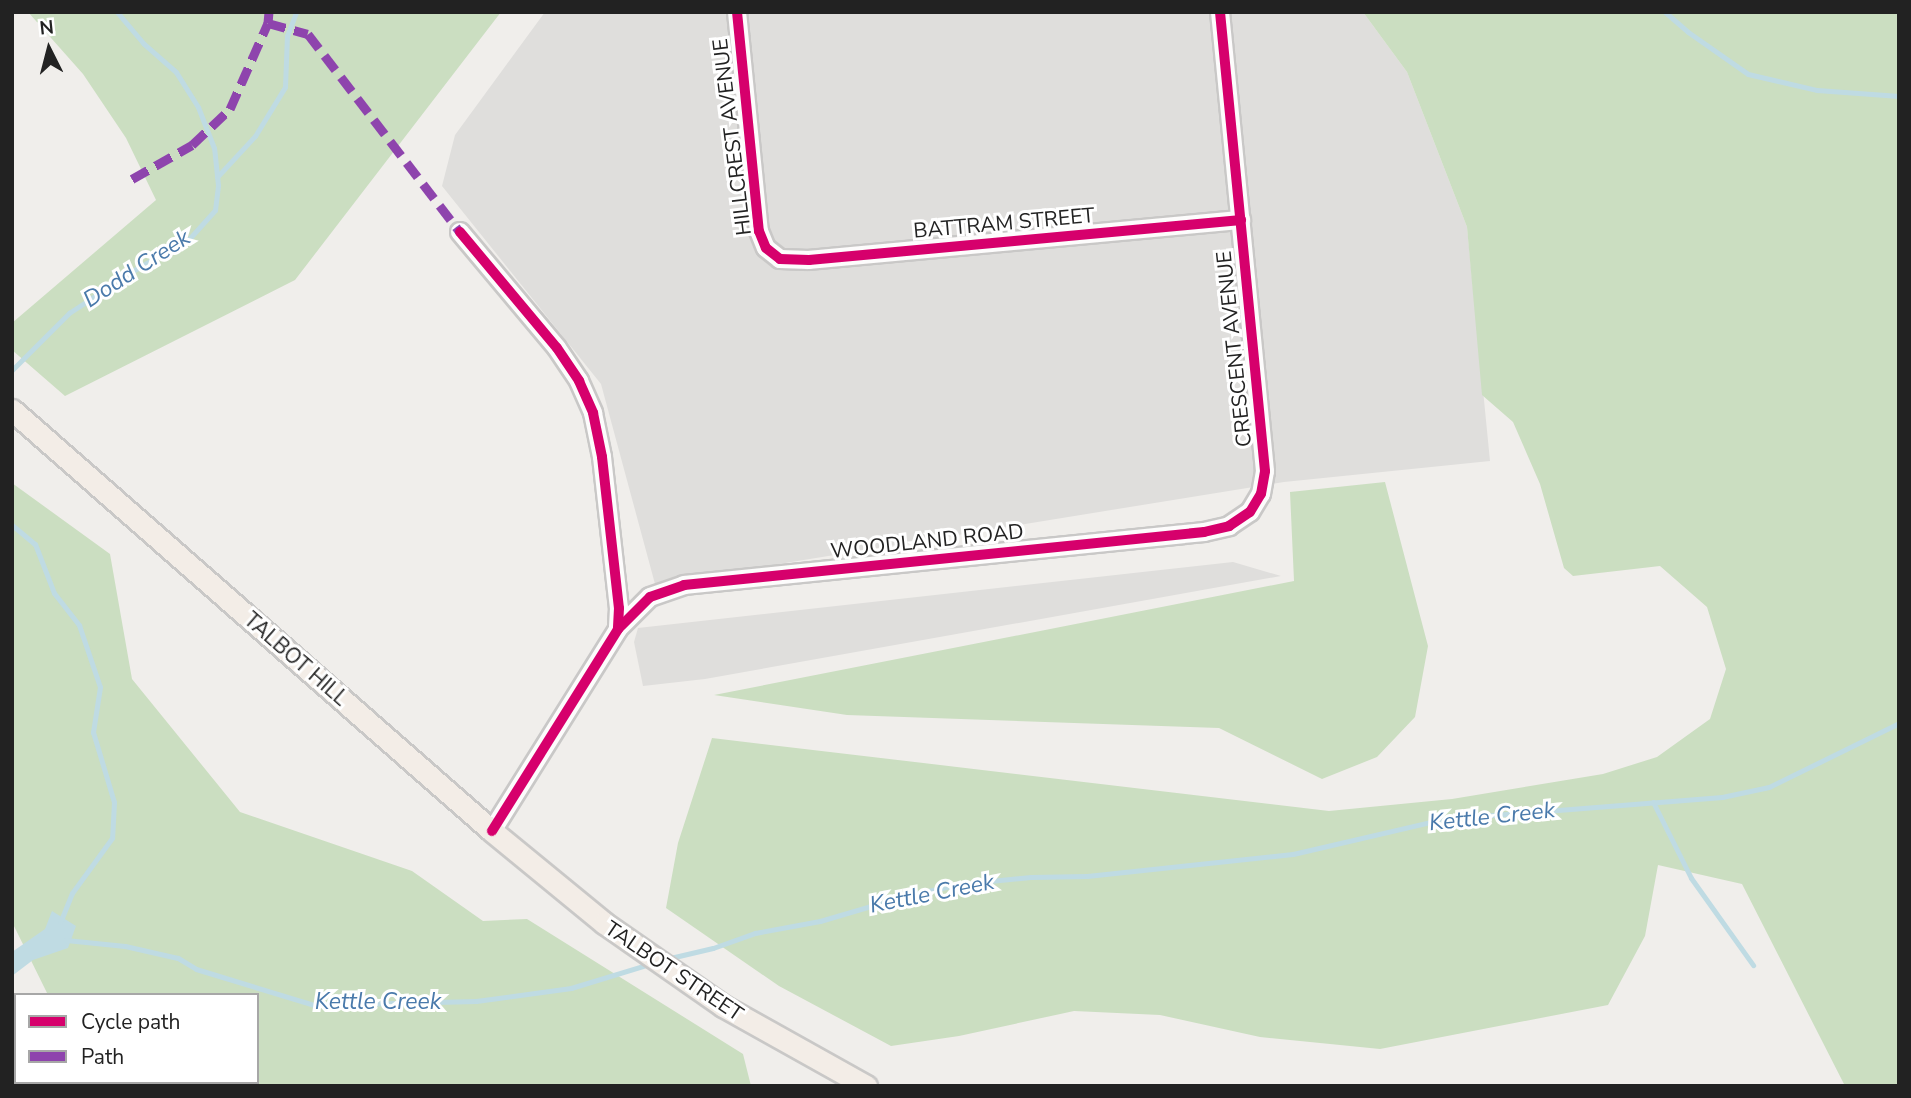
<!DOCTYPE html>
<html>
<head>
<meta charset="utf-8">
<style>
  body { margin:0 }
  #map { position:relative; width:1911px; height:1098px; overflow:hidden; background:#f0eeeb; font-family:"Nunito Sans",sans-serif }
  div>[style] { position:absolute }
  .residential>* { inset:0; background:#dfdedc }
  .forest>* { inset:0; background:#cbdec1 }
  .water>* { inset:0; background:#bfdbe3 }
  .stream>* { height:5px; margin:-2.5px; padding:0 2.5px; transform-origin:2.5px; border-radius:2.5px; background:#bfdbe3 }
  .roads { filter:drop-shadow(2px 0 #c9c8c7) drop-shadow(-2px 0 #c9c8c7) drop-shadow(0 2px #c9c8c7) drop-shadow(0 -2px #c9c8c7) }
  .minor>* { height:18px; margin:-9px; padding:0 9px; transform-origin:9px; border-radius:9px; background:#fdfcfc }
  .major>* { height:21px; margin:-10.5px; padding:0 10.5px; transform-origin:10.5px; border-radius:10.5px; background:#f3ede7 }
  .quiet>* { height:9px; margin-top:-4.5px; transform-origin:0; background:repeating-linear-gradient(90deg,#8e44ad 0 18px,transparent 0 27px) }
  .cycleway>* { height:10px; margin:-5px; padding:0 5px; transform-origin:5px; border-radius:5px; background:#d6006c }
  span { translate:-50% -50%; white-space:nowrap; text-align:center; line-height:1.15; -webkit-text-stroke:6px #fff; paint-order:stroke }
  .street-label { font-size:21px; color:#222 }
  .water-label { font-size:23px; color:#4a7aab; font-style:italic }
  .frame { position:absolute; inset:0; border:14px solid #222; pointer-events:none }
  .legend { position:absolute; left:14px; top:993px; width:245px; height:91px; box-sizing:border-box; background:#fff; border:2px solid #a7a7a7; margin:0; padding:9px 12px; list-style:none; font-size:21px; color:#222 }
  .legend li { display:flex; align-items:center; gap:14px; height:35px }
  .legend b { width:35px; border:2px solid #a7a7a7 }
  .north { position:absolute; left:14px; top:14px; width:70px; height:70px; -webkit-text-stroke:5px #fff; paint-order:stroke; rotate:354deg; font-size:19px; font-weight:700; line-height:28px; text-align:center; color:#222 }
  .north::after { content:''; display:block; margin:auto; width:24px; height:32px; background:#222; clip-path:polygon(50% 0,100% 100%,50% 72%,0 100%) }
</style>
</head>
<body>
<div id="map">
  <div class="residential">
    <div style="clip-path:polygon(545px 12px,1363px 12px,1407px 72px,1467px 227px,1490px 461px,1284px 482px,655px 584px,601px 384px,442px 186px,455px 135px)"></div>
    <div style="clip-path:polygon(1233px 562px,1281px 576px,705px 679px,643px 686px,634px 642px,638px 628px)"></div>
  </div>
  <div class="forest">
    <div style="clip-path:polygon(28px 12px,501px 12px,295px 280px,65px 396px,12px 350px,12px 323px,156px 200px,126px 138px,83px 74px)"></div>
    <div style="clip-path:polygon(1363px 12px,1899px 12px,1899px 1085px,1845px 1086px,1742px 884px,1658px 865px,1645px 936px,1608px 1005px,1380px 1049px,1260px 1037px,1160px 1015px,1074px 1011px,959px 1036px,891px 1046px,779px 986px,666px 908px,678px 843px,712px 738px,1329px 811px,1452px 799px,1603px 774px,1657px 757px,1710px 719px,1726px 669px,1707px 607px,1660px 566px,1573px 576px,1564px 568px,1540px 484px,1513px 422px,1482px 395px,1467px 227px,1407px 72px)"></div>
    <div style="clip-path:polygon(1385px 482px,1428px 646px,1415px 717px,1377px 757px,1322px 779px,1219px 728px,847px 715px,714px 695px,1294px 581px,1290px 492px)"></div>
    <div style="clip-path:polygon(12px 483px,110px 554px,132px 679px,240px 812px,412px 871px,483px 921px,527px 919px,743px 1054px,751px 1086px,93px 1086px,91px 1082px,257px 1082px,257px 995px,48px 995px,12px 922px)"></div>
  </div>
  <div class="water">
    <div style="clip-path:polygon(52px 911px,76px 926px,68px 948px,33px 960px,12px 976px,12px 952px,45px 929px)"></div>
  </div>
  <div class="stream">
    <div style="left:1665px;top:12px;width:30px;rotate:41deg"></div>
    <div style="left:1688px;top:32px;width:73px;rotate:35deg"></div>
    <div style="left:1748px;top:74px;width:71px;rotate:13.1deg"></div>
    <div style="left:1817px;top:90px;width:82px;rotate:4.2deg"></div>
    <div style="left:217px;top:177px;width:56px;rotate:-47.2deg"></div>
    <div style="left:255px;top:136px;width:57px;rotate:-58.5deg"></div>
    <div style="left:285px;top:87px;width:51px;rotate:-87.8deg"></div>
    <div style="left:287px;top:36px;width:26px;rotate:-69deg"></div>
    <div style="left:12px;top:370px;width:81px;rotate:-45deg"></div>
    <div style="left:69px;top:313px;width:80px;rotate:-33.3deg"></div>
    <div style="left:136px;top:269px;width:61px;rotate:-29.5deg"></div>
    <div style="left:189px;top:239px;width:39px;rotate:-48deg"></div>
    <div style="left:215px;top:210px;width:25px;rotate:-83deg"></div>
    <div style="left:218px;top:185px;width:37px;rotate:-96deg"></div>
    <div style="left:214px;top:148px;width:44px;rotate:-111.3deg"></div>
    <div style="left:198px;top:107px;width:41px;rotate:-122.2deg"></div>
    <div style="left:176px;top:72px;width:43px;rotate:-138.8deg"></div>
    <div style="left:144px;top:44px;width:42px;rotate:-130.2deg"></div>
    <div style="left:12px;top:525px;width:30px;rotate:40deg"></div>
    <div style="left:35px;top:544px;width:53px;rotate:68.8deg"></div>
    <div style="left:54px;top:593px;width:41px;rotate:52deg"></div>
    <div style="left:79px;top:625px;width:65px;rotate:71.3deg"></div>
    <div style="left:100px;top:687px;width:46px;rotate:98.8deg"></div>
    <div style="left:93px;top:732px;width:73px;rotate:73.3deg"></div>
    <div style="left:114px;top:802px;width:36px;rotate:93deg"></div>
    <div style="left:112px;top:838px;width:68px;rotate:126deg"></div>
    <div style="left:72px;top:893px;width:31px;rotate:112deg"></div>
    <div style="left:1653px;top:802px;width:85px;rotate:63.4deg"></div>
    <div style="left:1691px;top:878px;width:107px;rotate:54.5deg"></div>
    <div style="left:66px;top:940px;width:59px;rotate:5.8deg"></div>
    <div style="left:125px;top:946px;width:54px;rotate:12.8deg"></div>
    <div style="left:178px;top:958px;width:21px;rotate:31deg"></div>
    <div style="left:196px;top:969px;width:123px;rotate:17deg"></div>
    <div style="left:314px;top:1005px;width:162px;rotate:-1.4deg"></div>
    <div style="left:476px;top:1001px;width:96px;rotate:-7.8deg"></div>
    <div style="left:571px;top:988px;width:86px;rotate:-17deg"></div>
    <div style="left:666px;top:959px;width:48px;rotate:-13.2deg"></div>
    <div style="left:713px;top:948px;width:45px;rotate:-19.7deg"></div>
    <div style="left:755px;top:933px;width:66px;rotate:-10.5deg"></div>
    <div style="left:820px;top:921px;width:89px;rotate:-16.4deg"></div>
    <div style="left:905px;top:896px;width:56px;rotate:-12.3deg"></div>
    <div style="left:960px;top:884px;width:71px;rotate:-5.6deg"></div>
    <div style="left:1031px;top:877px;width:56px;rotate:-1deg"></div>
    <div style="left:1087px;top:876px;width:207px;rotate:-6.1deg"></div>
    <div style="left:1293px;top:854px;width:155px;rotate:-13.1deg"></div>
    <div style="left:1444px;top:819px;width:279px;rotate:-4.5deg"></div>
    <div style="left:1722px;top:797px;width:48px;rotate:-12deg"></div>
    <div style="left:1769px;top:787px;width:145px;rotate:-26.2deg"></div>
  </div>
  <div class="roads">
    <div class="minor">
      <div style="left:737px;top:12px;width:220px;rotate:84.3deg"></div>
      <div style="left:759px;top:231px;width:18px;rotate:68deg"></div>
      <div style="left:766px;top:248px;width:18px;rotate:38deg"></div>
      <div style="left:780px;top:259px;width:29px;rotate:2deg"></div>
      <div style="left:809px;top:260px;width:434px;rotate:-5.3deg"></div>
      <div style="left:460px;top:232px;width:151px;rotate:50.1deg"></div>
      <div style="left:557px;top:348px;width:40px;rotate:56deg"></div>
      <div style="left:579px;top:381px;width:35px;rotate:66deg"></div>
      <div style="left:593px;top:413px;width:45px;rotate:78.4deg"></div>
      <div style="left:602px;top:457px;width:152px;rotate:83.6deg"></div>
      <div style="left:619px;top:608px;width:21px;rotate:93deg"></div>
      <div style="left:492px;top:831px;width:238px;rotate:-58deg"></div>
      <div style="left:618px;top:629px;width:45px;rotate:-45deg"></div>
      <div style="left:650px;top:597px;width:36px;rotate:-19deg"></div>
      <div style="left:684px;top:585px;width:523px;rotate:-5.82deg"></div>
      <div style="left:1204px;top:532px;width:26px;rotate:-13deg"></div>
      <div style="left:1229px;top:526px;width:25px;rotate:-34deg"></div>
      <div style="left:1250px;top:512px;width:21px;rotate:-59deg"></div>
      <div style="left:1261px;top:494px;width:23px;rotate:-80deg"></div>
      <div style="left:1265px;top:471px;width:461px;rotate:-95.6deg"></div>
    </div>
    <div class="major">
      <div style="left:12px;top:410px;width:638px;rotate:41.25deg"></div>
      <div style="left:492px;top:831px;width:145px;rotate:39.4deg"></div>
      <div style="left:604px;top:923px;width:145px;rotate:34.9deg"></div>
      <div style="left:723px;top:1006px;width:164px;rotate:29.2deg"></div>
      <div style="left:12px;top:1020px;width:8px;rotate:60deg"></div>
      <div style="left:45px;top:1082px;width:4px;rotate:63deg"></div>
    </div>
  </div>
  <div class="quiet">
    <div style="left:268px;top:23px;width:41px;rotate:15.4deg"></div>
    <div style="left:308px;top:34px;width:250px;rotate:52.5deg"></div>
    <div style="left:132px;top:179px;width:69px;rotate:-29.5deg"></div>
    <div style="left:192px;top:145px;width:52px;rotate:-43.5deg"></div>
    <div style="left:230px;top:109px;width:94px;rotate:-66.2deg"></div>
    <div style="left:268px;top:23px;width:11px;rotate:-85deg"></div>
  </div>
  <div class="cycleway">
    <div style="left:737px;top:12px;width:220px;rotate:84.3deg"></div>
    <div style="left:759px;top:231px;width:18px;rotate:68deg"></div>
    <div style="left:766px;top:248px;width:18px;rotate:38deg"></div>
    <div style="left:780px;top:259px;width:29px;rotate:2deg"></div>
    <div style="left:809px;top:260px;width:434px;rotate:-5.3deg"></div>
    <div style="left:460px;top:232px;width:151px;rotate:50.1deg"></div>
    <div style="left:557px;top:348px;width:40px;rotate:56deg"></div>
    <div style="left:579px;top:381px;width:35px;rotate:66deg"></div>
    <div style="left:593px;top:413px;width:45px;rotate:78.4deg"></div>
    <div style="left:602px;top:457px;width:152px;rotate:83.6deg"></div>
    <div style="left:619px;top:608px;width:21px;rotate:93deg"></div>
    <div style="left:492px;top:831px;width:238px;rotate:-58deg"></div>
    <div style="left:618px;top:629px;width:45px;rotate:-45deg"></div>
    <div style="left:650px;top:597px;width:36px;rotate:-19deg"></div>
    <div style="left:684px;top:585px;width:523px;rotate:-5.82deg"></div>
    <div style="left:1204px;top:532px;width:26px;rotate:-13deg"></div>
    <div style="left:1229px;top:526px;width:25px;rotate:-34deg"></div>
    <div style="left:1250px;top:512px;width:21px;rotate:-59deg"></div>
    <div style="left:1261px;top:494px;width:23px;rotate:-80deg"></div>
    <div style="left:1265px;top:471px;width:461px;rotate:-95.6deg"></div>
  </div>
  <div class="street-label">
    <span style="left:732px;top:137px;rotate:-97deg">HILLCREST AVENUE</span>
    <span style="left:1004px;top:223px;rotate:-5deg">BATTRAM STREET</span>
    <span style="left:1234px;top:349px;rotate:-96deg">CRESCENT AVENUE</span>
    <span style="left:927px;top:541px;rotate:-6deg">WOODLAND ROAD</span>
    <span style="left:296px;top:659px;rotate:41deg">TALBOT HILL</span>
    <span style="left:674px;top:971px;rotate:34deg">TALBOT STREET</span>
  </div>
  <div class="water-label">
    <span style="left:137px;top:269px;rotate:-33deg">Dodd Creek</span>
    <span style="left:1492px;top:817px;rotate:-6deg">Kettle Creek</span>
    <span style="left:932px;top:894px;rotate:-11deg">Kettle Creek</span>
    <span style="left:378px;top:1002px">Kettle Creek</span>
  </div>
  <div class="frame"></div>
  <ul class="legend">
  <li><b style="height:9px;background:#d6006c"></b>Cycle path</li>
  <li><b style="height:9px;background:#8e44ad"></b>Path</li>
  </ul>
  <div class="north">N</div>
</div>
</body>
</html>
